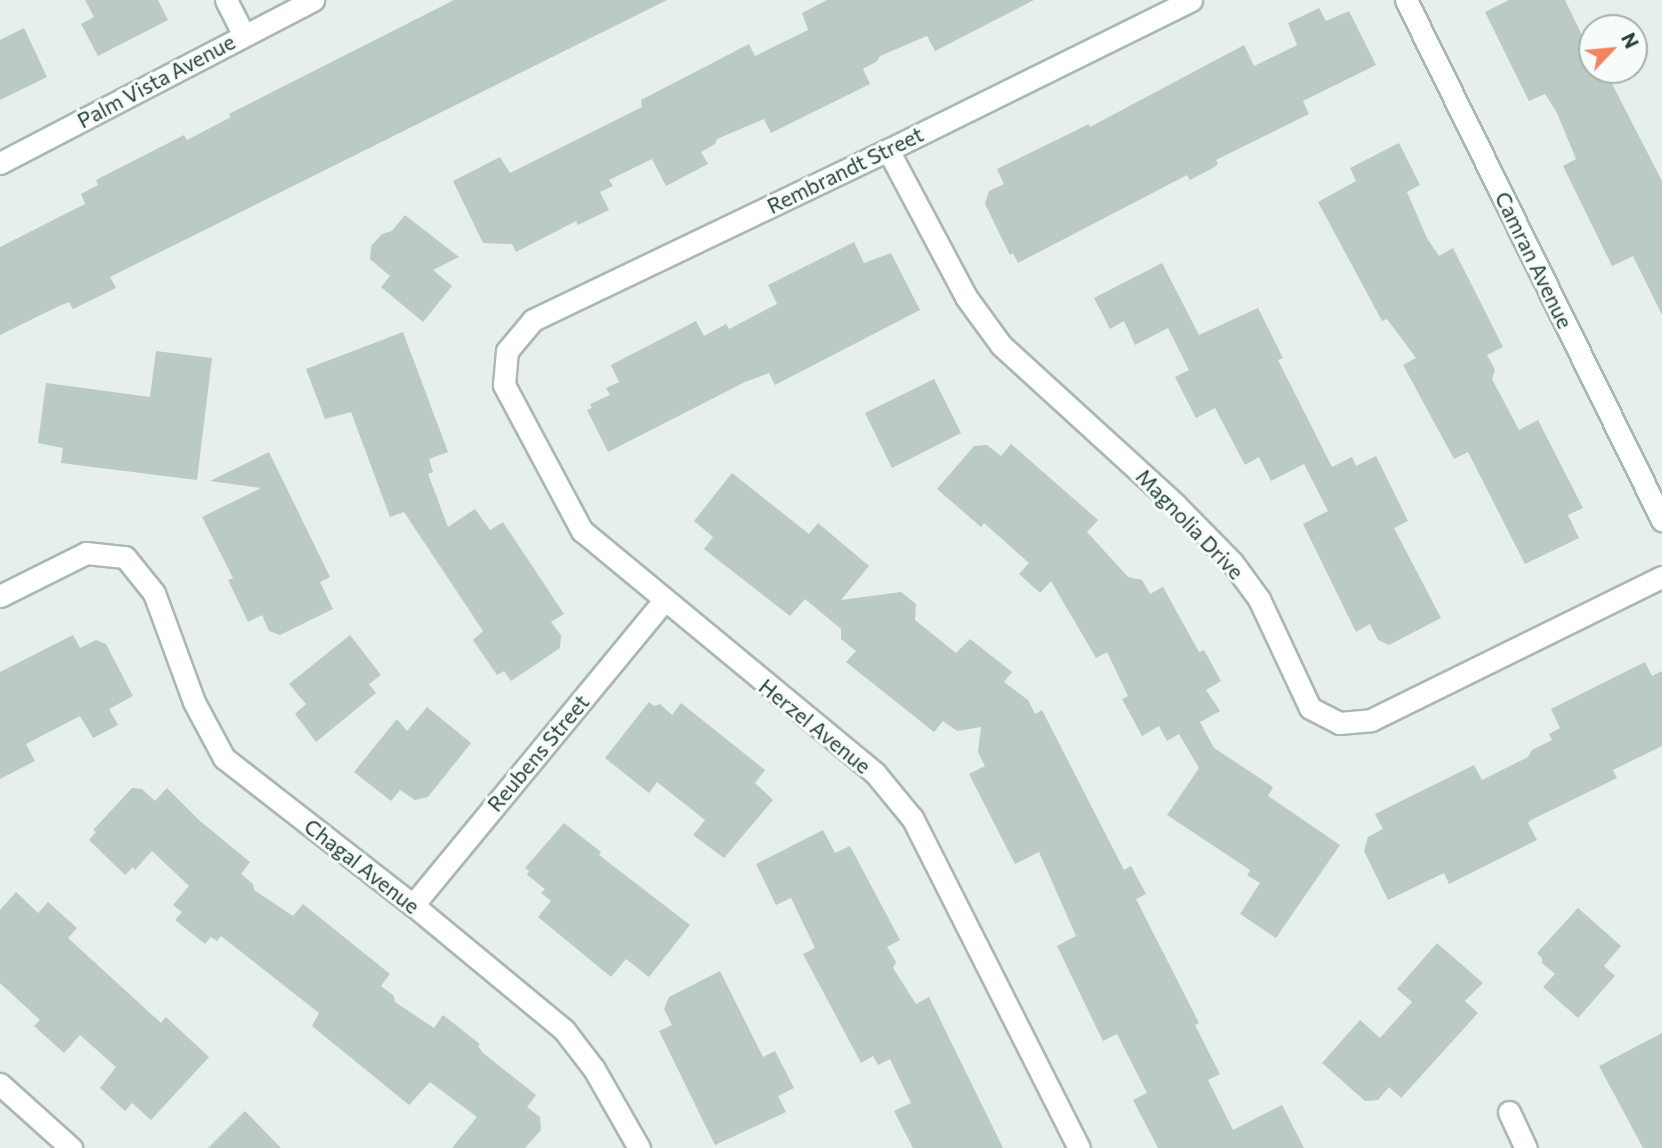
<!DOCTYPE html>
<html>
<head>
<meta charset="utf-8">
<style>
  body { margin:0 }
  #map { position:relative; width:1662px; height:1148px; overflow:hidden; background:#e6efeb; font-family:Commissioner,sans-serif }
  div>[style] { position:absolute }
  .building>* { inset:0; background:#bbcac4 }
  .roads { filter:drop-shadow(2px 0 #a8b8b2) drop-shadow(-2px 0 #a8b8b2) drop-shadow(0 2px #a8b8b2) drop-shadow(0 -2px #a8b8b2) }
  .street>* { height:21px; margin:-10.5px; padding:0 10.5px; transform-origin:10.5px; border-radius:10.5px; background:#fff }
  span { translate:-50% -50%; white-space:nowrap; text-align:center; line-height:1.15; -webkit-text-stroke:6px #f7fbf9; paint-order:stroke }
  .street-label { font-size:21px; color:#24423a }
  .north { position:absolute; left:1578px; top:14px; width:70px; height:70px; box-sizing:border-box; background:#f7fbf9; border:2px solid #a3b1ad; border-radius:50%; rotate:64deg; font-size:19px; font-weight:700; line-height:28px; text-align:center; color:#24423a }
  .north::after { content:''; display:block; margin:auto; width:24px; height:32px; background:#f4845f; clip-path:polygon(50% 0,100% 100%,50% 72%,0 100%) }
</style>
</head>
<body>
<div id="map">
  <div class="building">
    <div style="clip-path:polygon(85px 0,158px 0,168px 20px,98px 56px,81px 24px,94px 17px)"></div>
    <div style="clip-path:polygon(454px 0,667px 0,110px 277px,116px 288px,73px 309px,69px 302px,59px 306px,0 335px,0 247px,85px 204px,81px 194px,98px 185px,96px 180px,184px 135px,187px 140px,231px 117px,229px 114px)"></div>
    <div style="clip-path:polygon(827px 0,1034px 0,935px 51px,927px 36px,880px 56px,877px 61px,863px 69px,870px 84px,771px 133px,764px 119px,717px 139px,715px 144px,701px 152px,708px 164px,666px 186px,652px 159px,609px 180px,613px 186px,600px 192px,609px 210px,578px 225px,576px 221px,516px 252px,512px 244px,483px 243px,453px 181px,500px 157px,510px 173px,642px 107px,641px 100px,749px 44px,755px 56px,808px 30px,802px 13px)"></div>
    <div style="clip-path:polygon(1509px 0,1565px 0,1592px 56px,1592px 70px,1605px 70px,1662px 181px,1662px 315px,1633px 256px,1612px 266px,1563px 166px,1576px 159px,1557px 113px,1545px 94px,1529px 101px,1485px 12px)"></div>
    <div style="clip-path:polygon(1319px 8px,1326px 21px,1349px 11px,1376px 65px,1303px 101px,1309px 114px,1216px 160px,1218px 164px,1213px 168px,1190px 180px,1187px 175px,1018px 263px,1013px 253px,1010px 255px,985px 204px,989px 191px,1004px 184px,997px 169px,1089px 124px,1090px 127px,1244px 45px,1254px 66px,1297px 45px,1288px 23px)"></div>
    <div style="clip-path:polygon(24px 28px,47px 77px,0 100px,0 40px)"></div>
    <div style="clip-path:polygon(1399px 143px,1420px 185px,1407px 192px,1427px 238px,1439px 256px,1453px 248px,1503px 347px,1487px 355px,1495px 370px,1492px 379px,1519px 430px,1538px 420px,1583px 508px,1568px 515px,1579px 538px,1525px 564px,1468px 452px,1454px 459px,1403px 365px,1416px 358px,1387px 319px,1382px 321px,1318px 202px,1356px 181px,1350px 168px)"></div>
    <div style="clip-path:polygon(405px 215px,459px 257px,433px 270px,452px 286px,423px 322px,381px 287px,390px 276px,370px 259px,371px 246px,382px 234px,392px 231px)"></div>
    <div style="clip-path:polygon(854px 242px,864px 263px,891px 253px,920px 310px,775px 385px,769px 373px,745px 382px,608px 452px,587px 410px,592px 408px,590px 404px,610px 395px,606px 388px,619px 382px,611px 365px,696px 321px,704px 336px,726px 324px,729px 329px,777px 304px,768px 285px)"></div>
    <div style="clip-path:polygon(1162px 263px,1199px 335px,1258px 308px,1283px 358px,1278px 360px,1332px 467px,1352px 457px,1356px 466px,1376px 456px,1408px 521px,1394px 528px,1441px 618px,1389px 645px,1378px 640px,1370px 624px,1356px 632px,1303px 524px,1328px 511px,1304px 464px,1271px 481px,1259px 457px,1245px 465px,1215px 408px,1196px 418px,1175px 377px,1189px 370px,1168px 328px,1135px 345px,1124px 321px,1110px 329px,1094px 298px)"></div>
    <div style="clip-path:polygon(403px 332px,448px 452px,429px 459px,433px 472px,428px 474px,448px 527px,475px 509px,490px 530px,503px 522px,564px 614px,551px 622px,561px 635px,560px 648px,511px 681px,504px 671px,497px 675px,473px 640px,483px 631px,404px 512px,390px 517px,351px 412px,325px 419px,306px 369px)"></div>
    <div style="clip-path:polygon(156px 351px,212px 358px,197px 480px,61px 463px,63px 448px,38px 443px,46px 383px,150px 397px)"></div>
    <div style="clip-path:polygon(934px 379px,961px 433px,892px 468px,865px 413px)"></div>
    <div style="clip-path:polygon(1011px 444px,1098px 520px,1087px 532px,1128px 577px,1142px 580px,1150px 594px,1163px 587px,1199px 652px,1204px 650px,1221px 681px,1206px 690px,1220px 711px,1200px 722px,1214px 748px,1273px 787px,1268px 796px,1340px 845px,1276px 938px,1240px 914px,1260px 883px,1247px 875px,1250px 870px,1167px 815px,1199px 768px,1179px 734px,1167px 741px,1159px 726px,1142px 736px,1122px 699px,1128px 696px,1107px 652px,1096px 658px,1051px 581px,1040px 593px,1019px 574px,1029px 563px,984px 523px,981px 527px,937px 489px,974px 446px,987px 445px,1001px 456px)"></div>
    <div style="clip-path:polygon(269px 452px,330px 577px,320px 582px,333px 609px,280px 635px,269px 631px,262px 615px,248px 622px,228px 580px,233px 578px,202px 517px,261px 488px,210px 481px)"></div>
    <div style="clip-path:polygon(732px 473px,809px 534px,818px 523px,869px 566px,841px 600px,901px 592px,916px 604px,915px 620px,956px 653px,970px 639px,1012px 672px,1004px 682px,1028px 700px,1035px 714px,1042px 710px,1124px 870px,1131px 866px,1146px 894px,1136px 899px,1199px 1023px,1195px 1025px,1220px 1074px,1208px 1080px,1233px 1130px,1282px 1105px,1304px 1148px,1158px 1148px,1133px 1100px,1147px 1093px,1117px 1034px,1103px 1041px,1057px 946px,1076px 936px,1039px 852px,1015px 864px,969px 774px,985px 766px,978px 752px,981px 727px,957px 731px,943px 721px,934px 732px,846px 662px,856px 651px,841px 639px,841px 629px,805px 599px,790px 616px,704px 549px,713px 537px,694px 521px)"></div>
    <div style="clip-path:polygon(73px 635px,80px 648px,96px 640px,106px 644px,133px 696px,109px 709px,118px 725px,93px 738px,80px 716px,26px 744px,35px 761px,0 779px,0 672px)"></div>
    <div style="clip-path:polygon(350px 635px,381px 675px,369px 684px,376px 693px,316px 742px,295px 714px,306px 704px,289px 684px)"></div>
    <div style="clip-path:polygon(1645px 662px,1652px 676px,1662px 671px,1662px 746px,1613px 770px,1617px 778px,1531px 820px,1528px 823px,1537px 840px,1449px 884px,1444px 873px,1388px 900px,1364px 851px,1368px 837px,1383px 829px,1375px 814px,1474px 765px,1482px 780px,1528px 757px,1532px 750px,1552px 740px,1549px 734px,1560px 728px,1551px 709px)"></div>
    <div style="clip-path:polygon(649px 702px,654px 706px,660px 704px,672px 715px,681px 703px,765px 770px,755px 783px,773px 800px,724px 858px,693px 835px,705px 820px,657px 782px,649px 793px,605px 758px)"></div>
    <div style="clip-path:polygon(427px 707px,471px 743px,428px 797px,415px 800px,400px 790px,391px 801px,354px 772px,397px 719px,407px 731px)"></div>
    <div style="clip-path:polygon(132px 788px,142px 789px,155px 801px,167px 788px,200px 821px,250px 862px,241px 874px,253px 884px,254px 890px,293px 916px,303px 904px,390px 974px,381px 986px,394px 996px,395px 1002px,434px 1028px,443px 1015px,480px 1044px,478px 1046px,483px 1053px,536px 1095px,527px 1107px,540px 1117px,541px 1130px,525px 1148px,452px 1148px,477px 1117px,430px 1082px,409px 1105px,312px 1026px,319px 1013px,221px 936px,217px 941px,211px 937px,205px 944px,175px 920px,182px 912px,173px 905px,189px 886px,152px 851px,135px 870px,133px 867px,125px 875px,89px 840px,96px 832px,93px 830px)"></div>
    <div style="clip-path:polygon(564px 823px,601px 852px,599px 855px,690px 925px,649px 977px,626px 959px,611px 977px,538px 917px,551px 901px,541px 893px,545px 889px,527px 875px,529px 871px,525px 868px)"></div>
    <div style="clip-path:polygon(823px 830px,835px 853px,850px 846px,900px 940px,887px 947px,896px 962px,893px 968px,916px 1004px,929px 997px,1003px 1148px,913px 1148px,894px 1111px,911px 1103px,890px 1059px,878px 1065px,873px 1056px,861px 1063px,803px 954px,815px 948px,791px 898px,776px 905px,756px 864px)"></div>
    <div style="clip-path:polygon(16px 892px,38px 913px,48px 902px,77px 928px,68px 938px,161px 1023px,166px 1017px,209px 1057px,151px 1120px,132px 1103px,125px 1111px,100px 1088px,116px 1067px,80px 1035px,64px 1053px,34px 1026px,40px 1020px,0 983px,0 910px)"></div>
    <div style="clip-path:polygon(1578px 908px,1621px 946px,1604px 966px,1615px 976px,1578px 1018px,1543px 987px,1555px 974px,1542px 963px,1542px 958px,1537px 953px)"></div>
    <div style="clip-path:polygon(1437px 943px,1483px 983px,1465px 1001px,1478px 1013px,1401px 1098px,1389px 1087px,1378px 1100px,1365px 1101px,1322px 1063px,1360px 1020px,1380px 1038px,1412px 1002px,1397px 989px)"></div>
    <div style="clip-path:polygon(720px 971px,763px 1057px,775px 1051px,794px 1088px,778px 1096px,786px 1112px,715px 1145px,659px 1031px,672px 1025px,664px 1009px,669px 997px)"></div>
    <div style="clip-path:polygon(1662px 1033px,1662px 1148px,1643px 1148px,1599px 1066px)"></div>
    <div style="clip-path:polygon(245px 1111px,281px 1148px,208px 1148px)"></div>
  </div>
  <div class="roads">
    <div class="street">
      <div style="left:226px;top:0;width:38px;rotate:63deg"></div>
      <div style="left:1406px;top:0;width:580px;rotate:63.79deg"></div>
      <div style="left:888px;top:150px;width:166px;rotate:62deg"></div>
      <div style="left:966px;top:297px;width:59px;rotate:53.9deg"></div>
      <div style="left:1001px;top:345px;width:236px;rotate:42.4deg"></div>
      <div style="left:1175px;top:504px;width:81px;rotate:45.5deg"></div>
      <div style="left:1232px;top:562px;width:46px;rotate:53.9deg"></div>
      <div style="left:1259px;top:599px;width:120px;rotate:64.9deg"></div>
      <div style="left:1310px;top:708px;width:33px;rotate:27deg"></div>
      <div style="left:1339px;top:723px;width:32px;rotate:-5deg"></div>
      <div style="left:1371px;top:720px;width:324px;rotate:-26.2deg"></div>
      <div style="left:0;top:163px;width:353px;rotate:-27.5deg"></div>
      <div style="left:0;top:596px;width:96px;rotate:-26.6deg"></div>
      <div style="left:86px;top:553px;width:39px;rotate:6deg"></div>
      <div style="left:125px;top:557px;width:46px;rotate:51.1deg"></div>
      <div style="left:154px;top:593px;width:116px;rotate:69.8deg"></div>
      <div style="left:194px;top:702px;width:64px;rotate:61.8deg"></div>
      <div style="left:224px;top:758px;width:239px;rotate:37.9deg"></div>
      <div style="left:413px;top:905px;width:196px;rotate:39.6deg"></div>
      <div style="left:564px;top:1030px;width:49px;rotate:52.4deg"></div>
      <div style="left:594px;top:1069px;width:91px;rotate:60.3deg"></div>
      <div style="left:413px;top:905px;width:393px;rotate:-50.5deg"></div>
      <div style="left:0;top:1084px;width:96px;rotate:42deg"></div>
      <div style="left:1509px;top:1112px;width:40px;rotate:65deg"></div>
      <div style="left:1079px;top:1148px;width:370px;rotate:-116.8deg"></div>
      <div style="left:912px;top:818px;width:58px;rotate:-129.4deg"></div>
      <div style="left:875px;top:773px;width:380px;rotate:-140.4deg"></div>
      <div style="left:582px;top:531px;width:166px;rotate:-118.1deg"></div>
      <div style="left:504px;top:385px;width:34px;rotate:-85deg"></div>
      <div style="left:507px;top:351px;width:40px;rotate:-50deg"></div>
      <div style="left:533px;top:320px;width:394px;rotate:-25.6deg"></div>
      <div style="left:888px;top:150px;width:338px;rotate:-26.3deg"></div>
    </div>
  </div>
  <div class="street-label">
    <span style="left:156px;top:81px;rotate:-28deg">Palm Vista Avenue</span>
    <span style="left:845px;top:170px;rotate:-26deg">Rembrandt Street</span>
    <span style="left:1534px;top:260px;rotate:64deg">Camran Avenue</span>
    <span style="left:1190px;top:524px;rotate:46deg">Magnolia Drive</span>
    <span style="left:815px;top:726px;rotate:39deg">Herzel Avenue</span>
    <span style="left:538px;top:753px;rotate:-50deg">Reubens Street</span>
    <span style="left:362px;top:866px;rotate:38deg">Chagal Avenue</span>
  </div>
  <div class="north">N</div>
</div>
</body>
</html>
